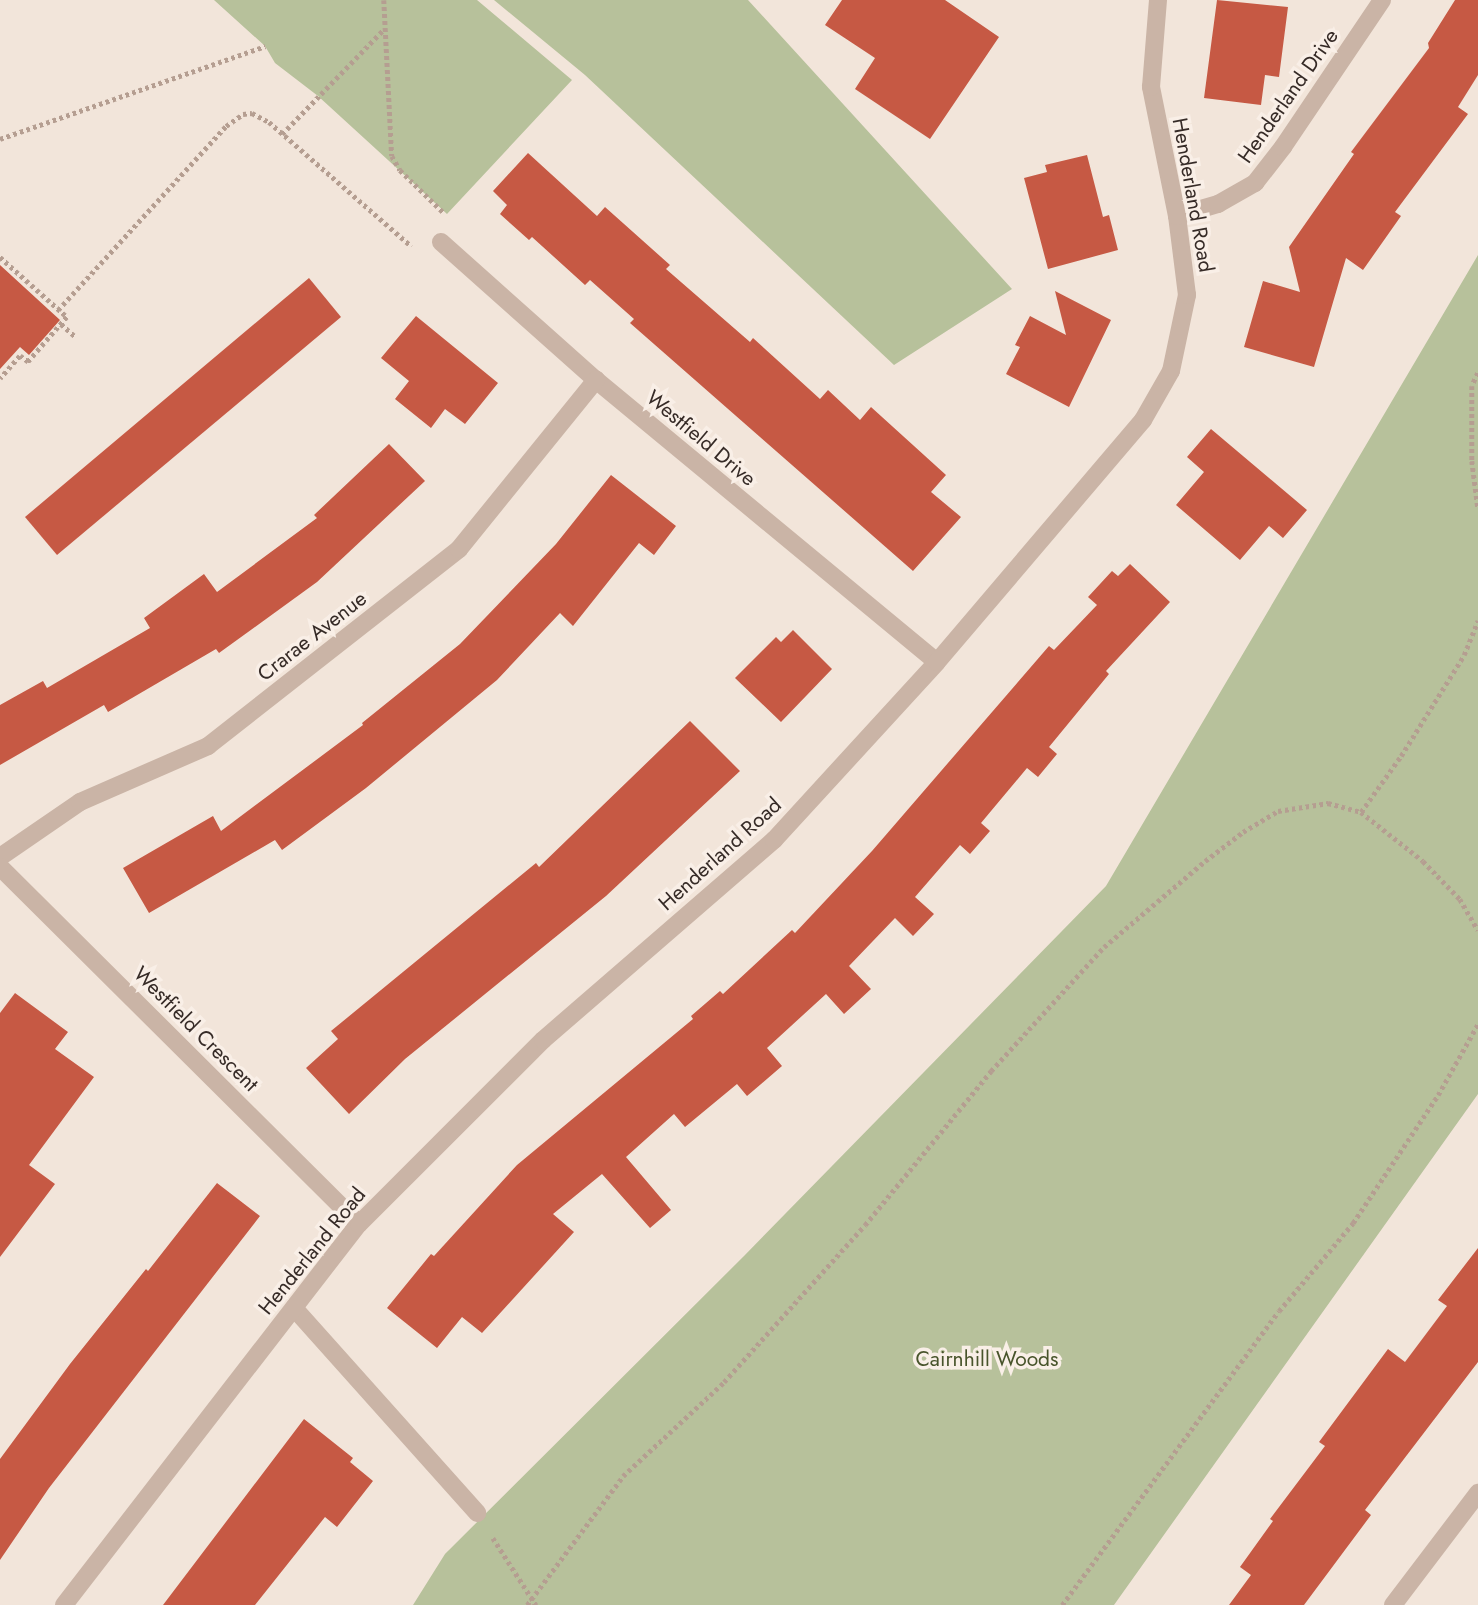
<!DOCTYPE html>
<html>
<head>
<meta charset="utf-8">
<style>
  body { margin:0 }
  #map { position:relative; width:1478px; height:1605px; overflow:hidden; background:#f2e5da; font-family:Jost,sans-serif }
  div>[style] { position:absolute }
  .green>* { inset:0; background:#b7c19b }
  .building>* { inset:0; background:#c65944 }
  .path>* { height:4.5px; margin-top:-2.25px; transform-origin:0; background:repeating-linear-gradient(90deg,#b59e91 0 3.5px,transparent 0 7px) }
  .street>* { height:18px; margin:-9px; padding:0 9px; transform-origin:9px; border-radius:9px; background:#cab4a6 }
  span { translate:-50% -50%; white-space:nowrap; text-align:center; line-height:1.15; -webkit-text-stroke:7px #f9efe7; paint-order:stroke }
  .street-label { font-size:21px; color:#362b27 }
  .park-label { font-size:21px; color:#48542b }
</style>
</head>
<body>
<div id="map">
  <div class="green">
    <div style="clip-path:polygon(214px 0,477px 0,572px 80px,447px 214px,318px 96px,275px 63px,265px 46px)"></div>
    <div style="clip-path:polygon(494px 0,748px 0,1012px 289px,894px 365px,585px 75px)"></div>
    <div style="clip-path:polygon(1478px 255px,1478px 1094px,1114px 1605px,413px 1605px,445px 1554px,744px 1256px,1106px 886px)"></div>
  </div>
  <div class="building">
    <div style="clip-path:polygon(842px 0,945px 0,999px 37px,930px 139px,855px 89px,875px 58px,825px 25px)"></div>
    <div style="clip-path:polygon(1217px 0,1288px 7px,1279px 77px,1265px 75px,1261px 105px,1204px 98px)"></div>
    <div style="clip-path:polygon(1455px 0,1478px 0,1478px 75px,1458px 107px,1468px 114px,1395px 212px,1401px 216px,1363px 270px,1346px 258px,1314px 367px,1244px 347px,1263px 281px,1300px 292px,1289px 247px,1354px 154px,1351px 152px,1429px 48px,1428px 43px)"></div>
    <div style="clip-path:polygon(528px 153px,597px 216px,605px 207px,670px 265px,666px 269px,750px 342px,753px 338px,820px 399px,828px 390px,860px 420px,871px 407px,946px 475px,931px 492px,961px 517px,913px 571px,630px 323px,634px 319px,590px 280px,585px 285px,532px 237px,529px 240px,500px 214px,507px 205px,493px 191px)"></div>
    <div style="clip-path:polygon(1087px 155px,1103px 217px,1109px 215px,1118px 250px,1048px 269px,1024px 178px,1047px 172px,1045px 165px)"></div>
    <div style="clip-path:polygon(0 265px,60px 320px,29px 355px,20px 347px,0 369px)"></div>
    <div style="clip-path:polygon(309px 278px,341px 317px,57px 555px,25px 517px)"></div>
    <div style="clip-path:polygon(1055px 291px,1111px 320px,1069px 407px,1006px 374px,1020px 347px,1015px 345px,1030px 316px,1066px 335px)"></div>
    <div style="clip-path:polygon(416px 316px,498px 383px,465px 424px,445px 409px,431px 428px,395px 399px,409px 381px,381px 358px)"></div>
    <div style="clip-path:polygon(1211px 429px,1307px 510px,1283px 538px,1269px 526px,1240px 560px,1176px 505px,1204px 472px,1187px 457px)"></div>
    <div style="clip-path:polygon(389px 444px,425px 481px,317px 582px,219px 653px,216px 649px,108px 712px,104px 705px,0 765px,0 705px,43px 681px,47px 688px,150px 628px,144px 618px,204px 574px,217px 592px,317px 518px,314px 515px)"></div>
    <div style="clip-path:polygon(611px 475px,676px 526px,654px 555px,639px 543px,573px 626px,560px 613px,497px 680px,366px 788px,282px 850px,275px 840px,149px 913px,123px 868px,213px 816px,221px 831px,363px 725px,362px 723px,460px 644px,556px 544px)"></div>
    <div style="clip-path:polygon(1130px 564px,1170px 602px,1106px 671px,1109px 674px,1049px 747px,1057px 754px,1038px 777px,1027px 768px,981px 823px,990px 831px,970px 854px,960px 845px,915px 897px,934px 914px,913px 936px,895px 918px,849px 966px,871px 989px,844px 1014px,826px 994px,767px 1048px,782px 1066px,747px 1096px,737px 1084px,685px 1127px,674px 1114px,626px 1157px,671px 1210px,650px 1228px,602px 1174px,553px 1214px,574px 1232px,482px 1333px,462px 1317px,437px 1348px,387px 1308px,431px 1254px,434px 1256px,517px 1165px,693px 1019px,691px 1016px,720px 991px,723px 994px,792px 930px,795px 933px,872px 851px,1049px 646px,1054px 650px,1097px 605px,1088px 597px,1112px 571px,1118px 576px)"></div>
    <div style="clip-path:polygon(793px 630px,832px 669px,781px 722px,735px 678px,776px 637px,781px 642px)"></div>
    <div style="clip-path:polygon(690px 721px,740px 771px,606px 896px,405px 1059px,349px 1114px,306px 1068px,338px 1039px,331px 1031px,536px 863px,539px 867px)"></div>
    <div style="clip-path:polygon(15px 993px,68px 1032px,55px 1049px,94px 1077px,29px 1165px,55px 1184px,0 1257px,0 1013px)"></div>
    <div style="clip-path:polygon(217px 1183px,260px 1216px,49px 1488px,0 1560px,0 1459px,70px 1364px,146px 1269px,148px 1271px)"></div>
    <div style="clip-path:polygon(1478px 1248px,1478px 1362px,1365px 1510px,1371px 1515px,1304px 1605px,1229px 1605px,1251px 1575px,1240px 1567px,1273px 1521px,1270px 1519px,1325px 1446px,1319px 1442px,1388px 1349px,1405px 1362px,1447px 1306px,1438px 1300px)"></div>
    <div style="clip-path:polygon(304px 1419px,353px 1458px,350px 1462px,373px 1481px,337px 1527px,325px 1517px,255px 1605px,163px 1605px)"></div>
  </div>
  <div class="path">
    <div style="left:384px;top:0;width:156px;rotate:87.1deg"></div>
    <div style="left:392px;top:156px;width:16px;rotate:60deg"></div>
    <div style="left:400px;top:170px;width:62px;rotate:44.3deg"></div>
    <div style="left:282px;top:134px;width:146px;rotate:-45.8deg"></div>
    <div style="left:0;top:139px;width:281px;rotate:-19.3deg"></div>
    <div style="left:0;top:257px;width:90px;rotate:41.8deg"></div>
    <div style="left:67px;top:317px;width:60px;rotate:130.9deg"></div>
    <div style="left:28px;top:362px;width:10px;rotate:-143deg"></div>
    <div style="left:20px;top:356px;width:30px;rotate:131deg"></div>
    <div style="left:58px;top:310px;width:249px;rotate:-47.6deg"></div>
    <div style="left:226px;top:126px;width:21px;rotate:-35deg"></div>
    <div style="left:243px;top:114px;width:9px;rotate:-6deg"></div>
    <div style="left:252px;top:113px;width:19px;rotate:28deg"></div>
    <div style="left:269px;top:122px;width:189px;rotate:41.1deg"></div>
    <div style="left:61px;top:324px;width:20px;rotate:41deg"></div>
    <div style="left:1478px;top:373px;width:14px;rotate:115deg"></div>
    <div style="left:1472px;top:386px;width:75px;rotate:90deg"></div>
    <div style="left:1472px;top:461px;width:47px;rotate:82.7deg"></div>
    <div style="left:1361px;top:812px;width:79px;rotate:38.3deg"></div>
    <div style="left:1423px;top:861px;width:53px;rotate:45.8deg"></div>
    <div style="left:1460px;top:899px;width:36px;rotate:60deg"></div>
    <div style="left:493px;top:1538px;width:80px;rotate:57.3deg"></div>
    <div style="left:527px;top:1605px;width:161px;rotate:-53.3deg"></div>
    <div style="left:623px;top:1476px;width:138px;rotate:-42.9deg"></div>
    <div style="left:724px;top:1382px;width:211px;rotate:-48.1deg"></div>
    <div style="left:865px;top:1225px;width:199px;rotate:-50.7deg"></div>
    <div style="left:991px;top:1071px;width:168px;rotate:-47.7deg"></div>
    <div style="left:1104px;top:947px;width:133px;rotate:-40.4deg"></div>
    <div style="left:1205px;top:861px;width:48px;rotate:-37.3deg"></div>
    <div style="left:1243px;top:832px;width:41px;rotate:-31deg"></div>
    <div style="left:1278px;top:811px;width:51px;rotate:-9.1deg"></div>
    <div style="left:1328px;top:803px;width:34px;rotate:15deg"></div>
    <div style="left:1361px;top:812px;width:69px;rotate:-54.5deg"></div>
    <div style="left:1401px;top:756px;width:119px;rotate:-58deg"></div>
    <div style="left:1464px;top:655px;width:37px;rotate:-68deg"></div>
    <div style="left:1062px;top:1605px;width:365px;rotate:-53.6deg"></div>
    <div style="left:1279px;top:1311px;width:115px;rotate:-49.9deg"></div>
    <div style="left:1353px;top:1223px;width:154px;rotate:-56.4deg"></div>
    <div style="left:1438px;top:1095px;width:81px;rotate:-60.6deg"></div>
  </div>
  <div class="street">
    <div style="left:1177px;top:216px;width:43px;rotate:-16.3deg"></div>
    <div style="left:1218px;top:204px;width:43px;rotate:-29.6deg"></div>
    <div style="left:1255px;top:183px;width:46px;rotate:-52.1deg"></div>
    <div style="left:1283px;top:147px;width:177px;rotate:-56deg"></div>
    <div style="left:441px;top:242px;width:208px;rotate:41.7deg"></div>
    <div style="left:596px;top:380px;width:442px;rotate:39.6deg"></div>
    <div style="left:0;top:857px;width:97px;rotate:-34.5deg"></div>
    <div style="left:80px;top:802px;width:140px;rotate:-23.6deg"></div>
    <div style="left:208px;top:746px;width:319px;rotate:-38.1deg"></div>
    <div style="left:459px;top:549px;width:218px;rotate:-51deg"></div>
    <div style="left:0;top:867px;width:506px;rotate:44.84deg"></div>
    <div style="left:294px;top:1308px;width:275px;rotate:48.2deg"></div>
    <div style="left:64px;top:1605px;width:482px;rotate:-52.3deg"></div>
    <div style="left:359px;top:1224px;width:260px;rotate:-45deg"></div>
    <div style="left:543px;top:1040px;width:306px;rotate:-40.9deg"></div>
    <div style="left:774px;top:840px;width:241px;rotate:-47.5deg"></div>
    <div style="left:937px;top:662px;width:318px;rotate:-49.6deg"></div>
    <div style="left:1143px;top:420px;width:56px;rotate:-60.3deg"></div>
    <div style="left:1171px;top:371px;width:78px;rotate:-78.1deg"></div>
    <div style="left:1187px;top:295px;width:80px;rotate:-97.2deg"></div>
    <div style="left:1177px;top:216px;width:132px;rotate:-101.4deg"></div>
    <div style="left:1151px;top:87px;width:87px;rotate:-85.4deg"></div>
    <div style="left:1393px;top:1605px;width:141px;rotate:-52.8deg"></div>
  </div>
  <div class="street-label">
    <span style="left:1288px;top:96px;rotate:-55deg">Henderland Drive</span>
    <span style="left:1193px;top:195px;rotate:80deg">Henderland Road</span>
    <span style="left:701px;top:438px;rotate:40deg">Westfield Drive</span>
    <span style="left:312px;top:636px;rotate:-38deg">Crarae Avenue</span>
    <span style="left:720px;top:854px;rotate:-42deg">Henderland Road</span>
    <span style="left:196px;top:1029px;rotate:45deg">Westfield Crescent</span>
    <span style="left:312px;top:1251px;rotate:-51deg">Henderland Road</span>
  </div>
  <div class="park-label">
    <span style="left:987px;top:1359px">Cairnhill Woods</span>
  </div>
</div>
</body>
</html>
